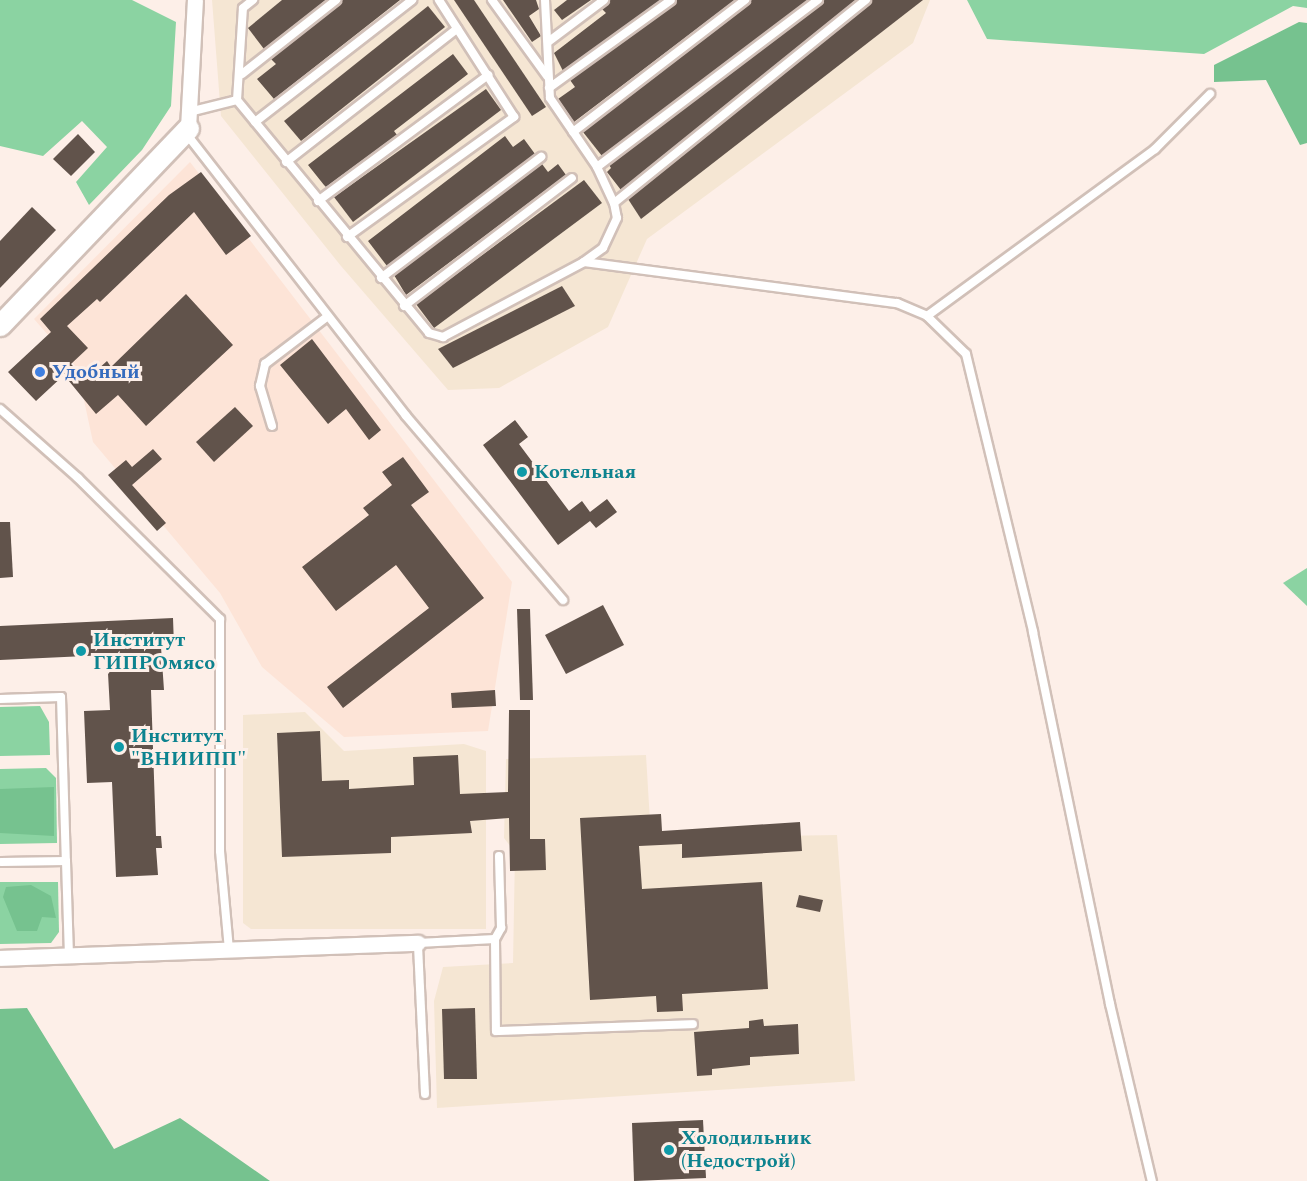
<!DOCTYPE html>
<html>
<head>
<meta charset="utf-8">
<style>
  body { margin:0 }
  #map { position:relative; width:1307px; height:1181px; overflow:hidden; background:#fdefe8; font-family:Spectral,serif }
  div>[style] { position:absolute }
  .built>* { inset:0; background:#fde4d7 }
  .industrial>* { inset:0; background:#f5e6d3 }
  .green>* { inset:0; background:#8bd3a2 }
  .forest>* { inset:0; background:#76c28f }
  .building>* { inset:0; background:#61534b }
  .roads { filter:drop-shadow(2px 0 #d1c0b8) drop-shadow(-2px 0 #d1c0b8) drop-shadow(0 2px #d1c0b8) drop-shadow(0 -2px #d1c0b8) }
  .lane>* { height:8px; margin:-4px; padding:0 4px; transform-origin:4px; border-radius:4px; background:#fff }
  .street>* { height:15px; margin:-7.5px; padding:0 7.5px; transform-origin:7.5px; border-radius:7.5px; background:#fff }
  .secondary>* { height:21px; margin:-10.5px; padding:0 10.5px; transform-origin:10.5px; border-radius:10.5px; background:#fff }
  .dots>* { width:16px; height:16px; translate:-50% -50%; box-sizing:border-box; border:3px solid #fdefe8; border-radius:50% }
  span { translate:-50% -50%; white-space:nowrap; text-align:center; line-height:1.15; -webkit-text-stroke:6px #fdefe8; paint-order:stroke }
  .shop-label { font-size:20px; color:#366cbe; font-weight:700 }
  .left { translate:0 -50%; text-align:left }
  .culture-label { font-size:20px; color:#0d838f; font-weight:700 }
</style>
</head>
<body>
<div id="map">
  <div class="built">
    <div style="clip-path:polygon(190px 162px,512px 582px,488px 731px,344px 737px,262px 667px,220px 593px,93px 442px,77px 368px,34px 319px)"></div>
  </div>
  <div class="industrial">
    <div style="clip-path:polygon(212px 0,930px 0,913px 43px,647px 239px,608px 327px,499px 388px,448px 390px,341px 266px,221px 116px)"></div>
    <div style="clip-path:polygon(305px 712px,344px 751px,464px 744px,486px 751px,486px 929px,251px 929px,243px 923px,243px 715px)"></div>
    <div style="clip-path:polygon(646px 755px,651px 838px,837px 835px,855px 1081px,437px 1108px,434px 1001px,443px 967px,513px 963px,515px 852px,504px 838px,506px 759px)"></div>
  </div>
  <div class="green">
    <div style="clip-path:polygon(0 0,132px 0,176px 22px,171px 106px,142px 150px,89px 205px,76px 182px,107px 147px,82px 121px,43px 156px,0 146px)"></div>
    <div style="clip-path:polygon(967px 0,1307px 0,1307px 8px,1293px 6px,1204px 54px,987px 39px)"></div>
    <div style="clip-path:polygon(1307px 568px,1307px 606px,1283px 583px)"></div>
    <div style="clip-path:polygon(40px 706px,49px 722px,50px 755px,0 756px,0 707px)"></div>
    <div style="clip-path:polygon(46px 768px,56px 778px,57px 843px,0 844px,0 769px)"></div>
    <div style="clip-path:polygon(0 882px,58px 882px,59px 932px,51px 943px,0 944px)"></div>
  </div>
  <div class="forest">
    <div style="clip-path:polygon(1299px 22px,1307px 23px,1307px 143px,1300px 145px,1266px 80px,1214px 82px,1214px 65px)"></div>
    <div style="clip-path:polygon(54px 787px,54px 836px,0 833px,0 789px)"></div>
    <div style="clip-path:polygon(31px 885px,51px 896px,56px 918px,42px 917px,37px 931px,17px 931px,3px 897px,6px 887px)"></div>
    <div style="clip-path:polygon(27px 1008px,114px 1149px,180px 1118px,270px 1181px,0 1181px,0 1009px)"></div>
  </div>
  <div class="building">
    <div style="clip-path:polygon(282px 0,326px 0,264px 49px,248px 28px)"></div>
    <div style="clip-path:polygon(342px 0,400px 0,274px 99px,257px 79px,276px 64px,271px 59px)"></div>
    <div style="clip-path:polygon(454px 0,474px 0,546px 107px,532px 116px)"></div>
    <div style="clip-path:polygon(503px 0,536px 0,539px 9px,529px 16px,541px 36px,532px 42px)"></div>
    <div style="clip-path:polygon(567px 0,591px 0,562px 20px,554px 10px)"></div>
    <div style="clip-path:polygon(610px 0,661px 0,563px 71px,554px 53px,606px 13px,602px 9px)"></div>
    <div style="clip-path:polygon(677px 0,735px 0,574px 122px,558px 99px,575px 87px,570px 80px)"></div>
    <div style="clip-path:polygon(751px 0,808px 0,602px 156px,583px 132px)"></div>
    <div style="clip-path:polygon(824px 0,856px 0,621px 190px,607px 172px,611px 168px,609px 165px)"></div>
    <div style="clip-path:polygon(872px 0,923px 0,641px 219px,628px 199px)"></div>
    <div style="clip-path:polygon(428px 6px,445px 27px,301px 141px,284px 121px)"></div>
    <div style="clip-path:polygon(453px 54px,468px 74px,394px 131px,397px 135px,326px 187px,324px 185px,308px 165px)"></div>
    <div style="clip-path:polygon(486px 89px,501px 110px,353px 222px,334px 197px)"></div>
    <div style="clip-path:polygon(78px 134px,95px 152px,71px 176px,53px 159px)"></div>
    <div style="clip-path:polygon(505px 136px,513px 147px,524px 139px,535px 154px,387px 266px,368px 241px)"></div>
    <div style="clip-path:polygon(542px 164px,548px 172px,558px 164px,566px 175px,406px 295px,394px 275px)"></div>
    <div style="clip-path:polygon(201px 172px,251px 236px,226px 255px,194px 212px,100px 302px,97px 299px,67px 326px,88px 348px,71px 364px,86px 380px,107px 361px,111px 367px,186px 294px,233px 345px,146px 426px,118px 395px,96px 414px,64px 375px,36px 401px,8px 372px,51px 332px,40px 319px,169px 195px)"></div>
    <div style="clip-path:polygon(584px 180px,602px 203px,434px 328px,416px 304px)"></div>
    <div style="clip-path:polygon(32px 207px,56px 230px,0 288px,0 241px)"></div>
    <div style="clip-path:polygon(562px 286px,575px 306px,453px 368px,438px 349px)"></div>
    <div style="clip-path:polygon(312px 339px,381px 430px,369px 440px,346px 409px,328px 424px,280px 365px)"></div>
    <div style="clip-path:polygon(235px 407px,253px 426px,214px 462px,196px 442px)"></div>
    <div style="clip-path:polygon(515px 420px,528px 437px,519px 444px,569px 511px,582px 501px,590px 512px,607px 499px,617px 512px,596px 528px,590px 521px,558px 545px,483px 445px)"></div>
    <div style="clip-path:polygon(153px 449px,162px 459px,132px 485px,166px 523px,157px 531px,108px 475px,126px 460px,132px 467px)"></div>
    <div style="clip-path:polygon(403px 457px,429px 492px,411px 505px,484px 598px,343px 708px,327px 687px,429px 608px,396px 565px,336px 611px,302px 567px,369px 515px,363px 508px,392px 485px,382px 472px)"></div>
    <div style="clip-path:polygon(0 522px,10px 522px,13px 577px,0 578px)"></div>
    <div style="clip-path:polygon(603px 605px,624px 645px,566px 674px,545px 635px)"></div>
    <div style="clip-path:polygon(517px 609px,530px 609px,533px 700px,520px 700px)"></div>
    <div style="clip-path:polygon(173px 618px,174px 646px,161px 647px,164px 690px,151px 690px,156px 836px,161px 836px,162px 848px,156px 848px,158px 875px,116px 877px,112px 782px,87px 783px,84px 711px,110px 710px,107px 655px,0 660px,0 626px)"></div>
    <div style="clip-path:polygon(495px 690px,496px 706px,452px 708px,451px 693px)"></div>
    <div style="clip-path:polygon(509px 710px,530px 710px,530px 839px,545px 839px,546px 870px,510px 871px,509px 818px,470px 821px,472px 833px,391px 837px,391px 853px,282px 857px,277px 733px,320px 731px,322px 781px,349px 780px,349px 789px,414px 785px,413px 757px,458px 755px,460px 794px,508px 792px)"></div>
    <div style="clip-path:polygon(661px 814px,662px 831px,800px 822px,802px 851px,682px 858px,682px 844px,639px 846px,642px 889px,762px 882px,768px 989px,682px 994px,683px 1011px,657px 1012px,656px 996px,590px 1000px,580px 818px)"></div>
    <div style="clip-path:polygon(799px 895px,823px 900px,820px 912px,796px 907px)"></div>
    <div style="clip-path:polygon(475px 1008px,477px 1079px,444px 1079px,442px 1009px)"></div>
    <div style="clip-path:polygon(763px 1019px,764px 1026px,798px 1024px,799px 1054px,750px 1057px,750px 1065px,712px 1069px,712px 1075px,697px 1076px,694px 1032px,749px 1028px,749px 1021px)"></div>
    <div style="clip-path:polygon(703px 1120px,706px 1178px,634px 1181px,632px 1123px)"></div>
  </div>
  <div class="roads">
    <div class="lane">
      <div style="left:492px;top:0;width:94px;rotate:54.1deg"></div>
      <div style="left:545px;top:0;width:98px;rotate:87.1deg"></div>
      <div style="left:550px;top:98px;width:83px;rotate:55.7deg"></div>
      <div style="left:597px;top:167px;width:40px;rotate:65deg"></div>
      <div style="left:614px;top:203px;width:15px;rotate:79deg"></div>
      <div style="left:617px;top:218px;width:33px;rotate:115deg"></div>
      <div style="left:603px;top:248px;width:24px;rotate:144deg"></div>
      <div style="left:548px;top:42px;width:70px;rotate:-36.9deg"></div>
      <div style="left:242px;top:74px;width:120px;rotate:-38.2deg"></div>
      <div style="left:549px;top:88px;width:150px;rotate:-35.8deg"></div>
      <div style="left:237px;top:100px;width:92px;rotate:-86.3deg"></div>
      <div style="left:243px;top:8px;width:13px;rotate:-39deg"></div>
      <div style="left:189px;top:112px;width:49px;rotate:-14deg"></div>
      <div style="left:237px;top:100px;width:302px;rotate:50.5deg"></div>
      <div style="left:429px;top:333px;width:15px;rotate:16deg"></div>
      <div style="left:443px;top:337px;width:160px;rotate:-28deg"></div>
      <div style="left:584px;top:262px;width:316px;rotate:7.5deg"></div>
      <div style="left:897px;top:303px;width:33px;rotate:23deg"></div>
      <div style="left:927px;top:316px;width:54px;rotate:44.3deg"></div>
      <div style="left:966px;top:354px;width:286px;rotate:76.4deg"></div>
      <div style="left:1033px;top:632px;width:380px;rotate:78.3deg"></div>
      <div style="left:1110px;top:1004px;width:182px;rotate:76.7deg"></div>
      <div style="left:255px;top:122px;width:199px;rotate:-37.8deg"></div>
      <div style="left:185px;top:132px;width:360px;rotate:52.1deg"></div>
      <div style="left:406px;top:416px;width:242px;rotate:49.5deg"></div>
      <div style="left:573px;top:132px;width:217px;rotate:-37.5deg"></div>
      <div style="left:286px;top:162px;width:217px;rotate:-37.9deg"></div>
      <div style="left:597px;top:167px;width:277px;rotate:-37.1deg"></div>
      <div style="left:318px;top:201px;width:212px;rotate:-36.5deg"></div>
      <div style="left:614px;top:203px;width:324px;rotate:-38.9deg"></div>
      <div style="left:347px;top:237px;width:206px;rotate:-35.7deg"></div>
      <div style="left:514px;top:117px;width:139px;rotate:-122.7deg"></div>
      <div style="left:381px;top:278px;width:201px;rotate:-37.1deg"></div>
      <div style="left:404px;top:306px;width:211px;rotate:-37.3deg"></div>
      <div style="left:927px;top:316px;width:283px;rotate:-36.2deg"></div>
      <div style="left:1155px;top:149px;width:78px;rotate:-45deg"></div>
      <div style="left:0;top:409px;width:104px;rotate:41.5deg"></div>
      <div style="left:78px;top:478px;width:200px;rotate:44.8deg"></div>
      <div style="left:220px;top:619px;width:232px;rotate:90deg"></div>
      <div style="left:220px;top:851px;width:99px;rotate:84.8deg"></div>
      <div style="left:272px;top:426px;width:42px;rotate:-106.7deg"></div>
      <div style="left:260px;top:386px;width:23px;rotate:-77deg"></div>
      <div style="left:265px;top:364px;width:79px;rotate:-37.3deg"></div>
      <div style="left:0;top:699px;width:61px;rotate:-1.9deg"></div>
      <div style="left:61px;top:697px;width:164px;rotate:88.3deg"></div>
      <div style="left:1px;top:862px;width:65px;rotate:-0.9deg"></div>
      <div style="left:66px;top:861px;width:96px;rotate:88.2deg"></div>
      <div style="left:495px;top:939px;width:13px;rotate:-61deg"></div>
      <div style="left:501px;top:928px;width:72px;rotate:-91.6deg"></div>
      <div style="left:425px;top:1094px;width:151px;rotate:-92.7deg"></div>
      <div style="left:418px;top:943px;width:77px;rotate:-3deg"></div>
      <div style="left:495px;top:939px;width:92px;rotate:89.4deg"></div>
      <div style="left:496px;top:1031px;width:197px;rotate:-2deg"></div>
    </div>
    <div class="street">
      <div style="left:188px;top:128px;width:128px;rotate:-86.9deg"></div>
      <div style="left:0;top:958px;width:418px;rotate:-2.1deg"></div>
    </div>
    <div class="secondary">
      <div style="left:0;top:325px;width:272px;rotate:-46.3deg"></div>
    </div>
  </div>
  <div class="dots">
    <div style="left:40px;top:372px;background:#3f7fe0"></div>
    <div style="left:522px;top:472px;background:#0f9aa8"></div>
    <div style="left:81px;top:651px;background:#0f9aa8"></div>
    <div style="left:119px;top:747px;background:#0f9aa8"></div>
    <div style="left:669px;top:1150px;background:#0f9aa8"></div>
  </div>
  <div class="shop-label">
    <span class="left" style="left:52px;top:372px">Удобный</span>
  </div>
  <div class="culture-label">
    <span class="left" style="left:534px;top:472px">Котельная</span>
    <span class="left" style="left:93px;top:652px">Институт<br>ГИПРОмясо</span>
    <span class="left" style="left:131px;top:748px">Институт<br>"ВНИИПП"</span>
    <span class="left" style="left:681px;top:1150px">Холодильник<br>(Недострой)</span>
  </div>
</div>
</body>
</html>
